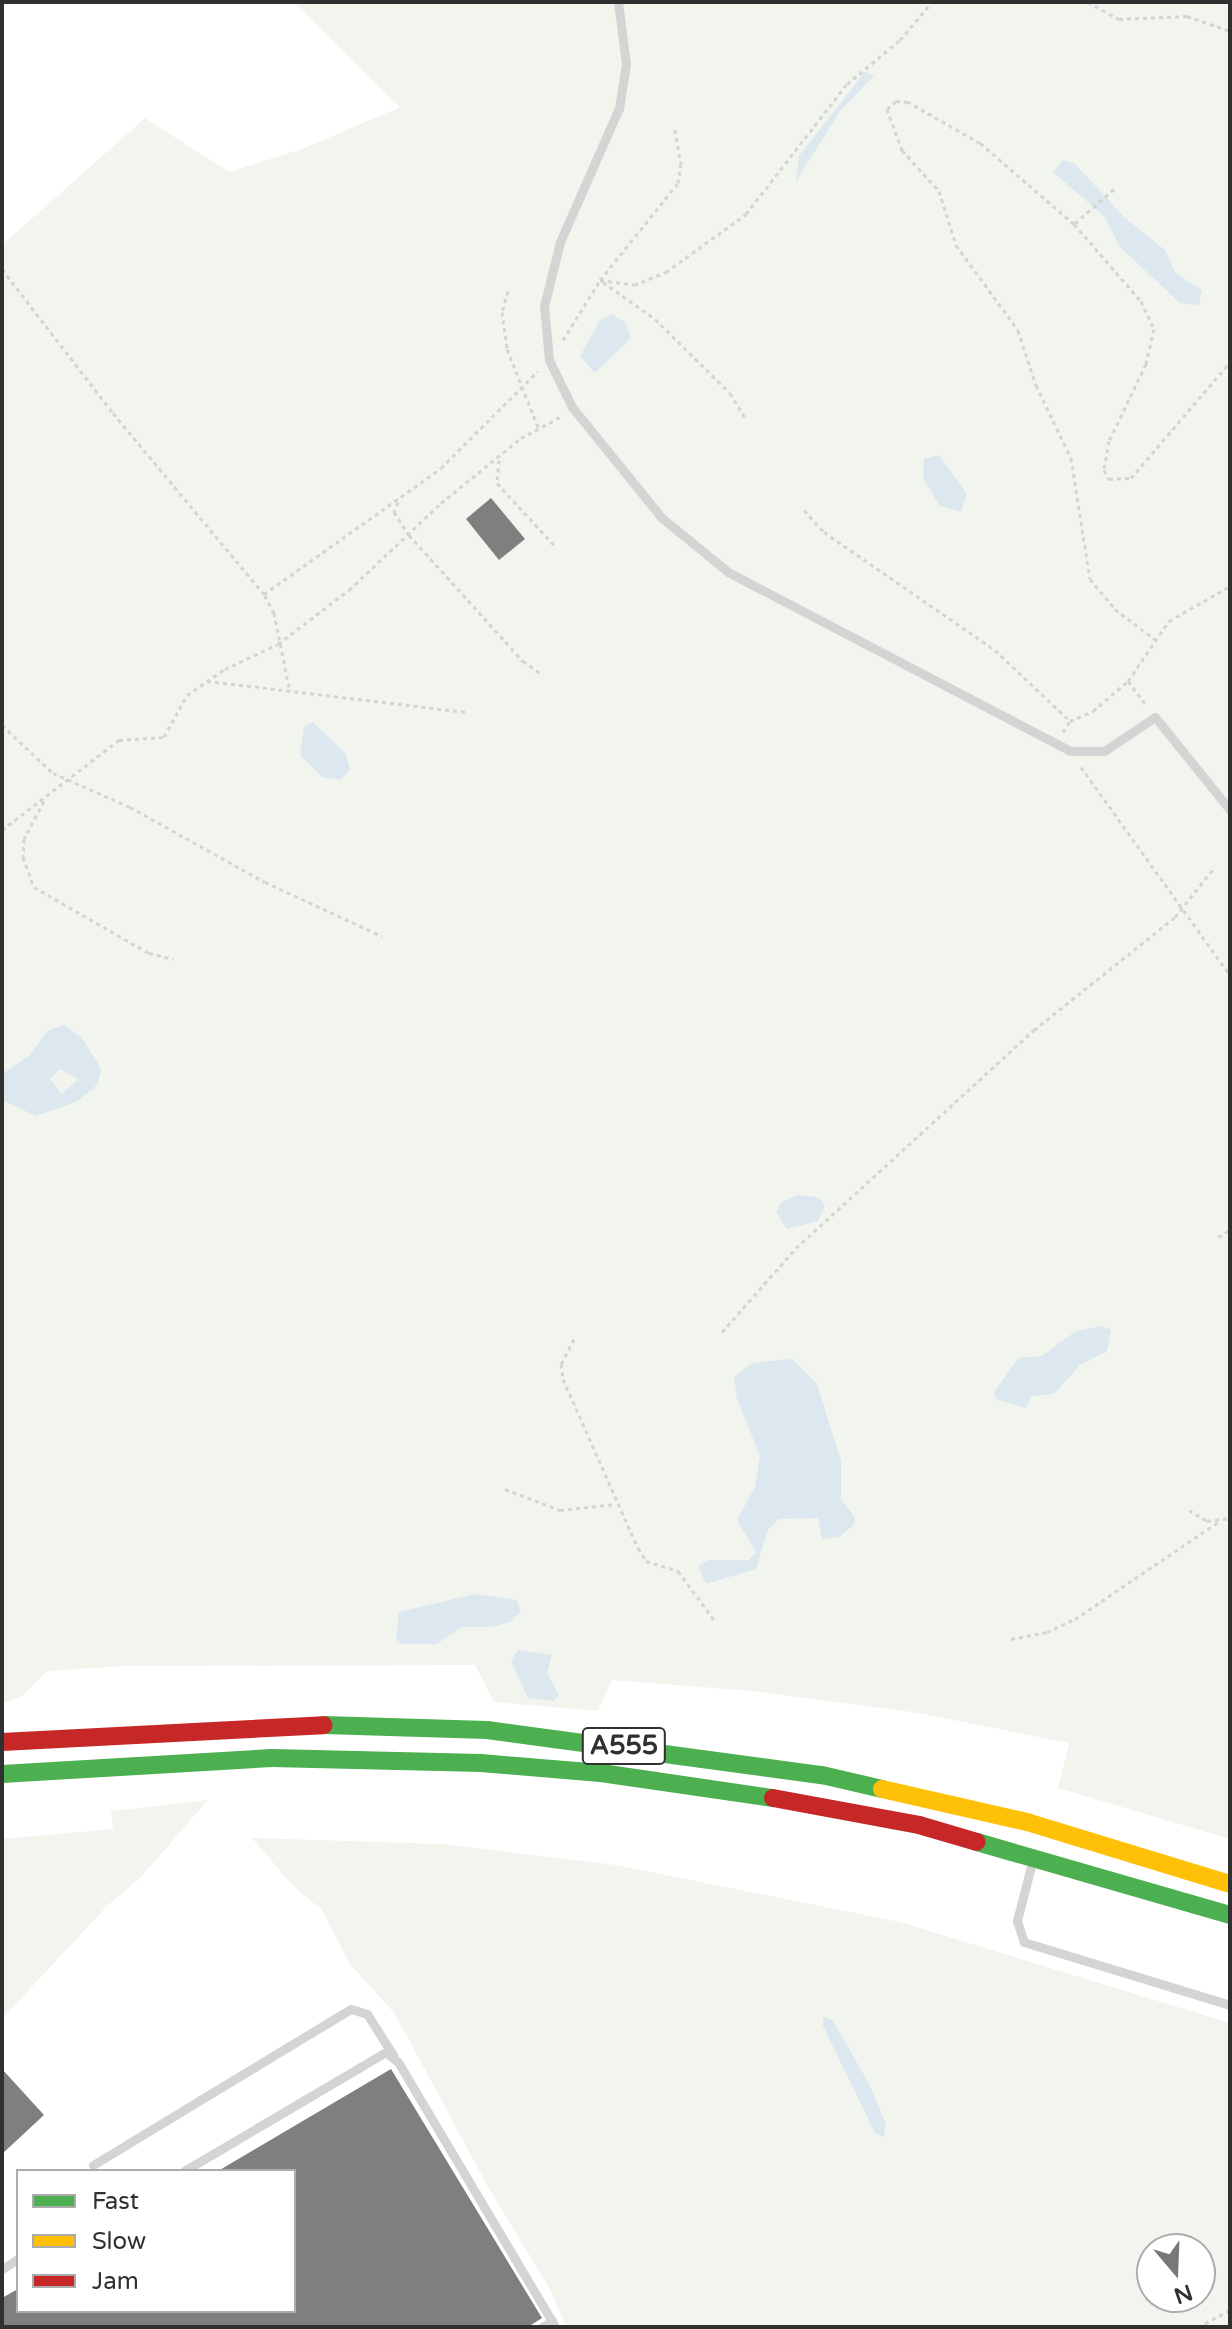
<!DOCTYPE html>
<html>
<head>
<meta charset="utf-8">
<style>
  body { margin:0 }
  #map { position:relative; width:1232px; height:2329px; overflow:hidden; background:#fff; font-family:"Varela Round",sans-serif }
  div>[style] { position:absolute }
  .green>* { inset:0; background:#f1f5ed }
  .water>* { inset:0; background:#dce7f0 }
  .building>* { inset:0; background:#7f7f7f }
  .path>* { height:3px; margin-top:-1.5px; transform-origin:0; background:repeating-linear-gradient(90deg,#d4d4d4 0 4px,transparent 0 8px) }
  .lane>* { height:9px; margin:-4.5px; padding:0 4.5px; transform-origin:4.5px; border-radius:4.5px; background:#d4d4d4 }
  .fast>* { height:18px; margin:-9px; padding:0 9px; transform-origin:9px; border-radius:9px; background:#4caf50 }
  .slow>* { height:18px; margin:-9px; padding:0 9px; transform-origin:9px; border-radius:9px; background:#ffc107 }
  .jam>* { height:18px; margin:-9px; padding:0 9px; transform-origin:9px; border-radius:9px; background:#c62828 }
  span { translate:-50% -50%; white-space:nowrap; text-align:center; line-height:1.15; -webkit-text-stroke:8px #fff; paint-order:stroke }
  .shield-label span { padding:2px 6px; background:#fff; border:2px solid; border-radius:6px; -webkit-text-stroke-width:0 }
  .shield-label { font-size:26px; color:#303030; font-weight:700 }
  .frame { position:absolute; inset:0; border:4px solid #303030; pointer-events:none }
  .legend { position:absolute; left:16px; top:2169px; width:280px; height:144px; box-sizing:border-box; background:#fff; border:2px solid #acacac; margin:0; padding:10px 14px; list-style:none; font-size:24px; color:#303030 }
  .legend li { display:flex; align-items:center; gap:16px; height:40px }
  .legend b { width:40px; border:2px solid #acacac }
  .north { position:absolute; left:1136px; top:2233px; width:80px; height:80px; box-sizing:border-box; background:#fff; border:2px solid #acacac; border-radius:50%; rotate:161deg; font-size:22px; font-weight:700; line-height:32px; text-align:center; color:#303030 }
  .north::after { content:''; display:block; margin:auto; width:28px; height:36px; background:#787878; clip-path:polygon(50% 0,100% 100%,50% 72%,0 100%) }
</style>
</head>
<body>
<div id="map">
  <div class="green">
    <div style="clip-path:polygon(293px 2px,1230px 2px,1230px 1839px,1058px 1788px,1069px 1743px,919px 1713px,753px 1691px,612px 1680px,598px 1711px,494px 1702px,475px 1665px,124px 1666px,47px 1671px,22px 1696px,2px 1704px,2px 245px,145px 118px,229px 172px,302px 149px,400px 107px)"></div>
    <div style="clip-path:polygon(208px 1800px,140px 1878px,107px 1906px,2px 2019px,2px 1839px,113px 1829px,111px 1811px)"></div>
    <div style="clip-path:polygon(evenodd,252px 1838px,443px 1844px,616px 1865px,900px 1922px,1230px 2023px,1230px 2327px,566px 2327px,551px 2291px,487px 2185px,395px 2014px,349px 1963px,322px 1910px,294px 1887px,252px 1838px,1152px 2249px,1200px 2249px,1200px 2297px,1152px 2297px,1152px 2249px)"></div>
  </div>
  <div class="water">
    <div style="clip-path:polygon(865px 72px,874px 76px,841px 110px,796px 181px,799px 156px)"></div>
    <div style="clip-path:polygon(1063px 160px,1075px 164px,1124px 217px,1165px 250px,1175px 272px,1202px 291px,1199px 305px,1180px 303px,1120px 247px,1104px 216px,1053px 172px)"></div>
    <div style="clip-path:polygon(612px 314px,626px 323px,631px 338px,595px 373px,580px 356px,600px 320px)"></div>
    <div style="clip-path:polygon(939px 455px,967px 494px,961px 512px,940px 506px,923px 478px,924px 459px)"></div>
    <div style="clip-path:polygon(313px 722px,346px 754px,350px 770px,340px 780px,322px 777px,300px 755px,304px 727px)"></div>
    <div style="clip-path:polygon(evenodd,64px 1025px,81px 1037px,97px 1062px,101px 1070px,97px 1085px,76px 1102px,36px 1116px,2px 1100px,2px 1074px,30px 1055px,47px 1031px,64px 1025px,60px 1069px,78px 1079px,62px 1094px,50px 1079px,60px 1069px)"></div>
    <div style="clip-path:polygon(796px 1195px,818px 1197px,825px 1206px,818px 1221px,787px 1229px,776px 1212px,782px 1202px)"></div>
    <div style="clip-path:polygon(1101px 1326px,1111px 1330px,1107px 1351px,1080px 1365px,1054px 1394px,1032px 1396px,1026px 1408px,998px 1400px,993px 1394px,1018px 1358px,1042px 1356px,1076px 1331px)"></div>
    <div style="clip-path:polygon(792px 1359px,817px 1384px,841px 1461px,841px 1500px,855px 1517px,854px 1525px,839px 1537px,822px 1539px,818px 1518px,779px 1519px,768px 1530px,756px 1569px,706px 1584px,698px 1566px,709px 1560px,749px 1560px,756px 1552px,737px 1520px,755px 1487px,760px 1456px,737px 1399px,734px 1377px,753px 1363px)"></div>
    <div style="clip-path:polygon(475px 1594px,517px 1600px,521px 1611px,510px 1622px,492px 1627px,461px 1627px,437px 1644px,402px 1644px,396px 1639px,399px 1612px)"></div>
    <div style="clip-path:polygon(518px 1650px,552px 1655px,547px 1673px,559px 1695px,554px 1701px,528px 1698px,511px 1661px)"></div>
    <div style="clip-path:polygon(823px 2016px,833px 2021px,868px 2082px,886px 2124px,884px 2137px,875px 2133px,823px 2026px)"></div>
  </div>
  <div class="building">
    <div style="clip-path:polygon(491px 498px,525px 539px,499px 560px,466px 519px)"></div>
    <div style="clip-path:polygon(2px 2069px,44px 2115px,2px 2154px)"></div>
    <div style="clip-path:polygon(391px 2069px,542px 2318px,528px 2327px,2px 2327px,2px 2298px,18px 2289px,18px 2311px,294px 2311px,294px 2171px,218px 2171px)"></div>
  </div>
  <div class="path">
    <div style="left:1088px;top:2px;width:35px;rotate:29deg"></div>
    <div style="left:1119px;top:19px;width:68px;rotate:-2.5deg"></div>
    <div style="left:1187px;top:16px;width:46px;rotate:19.2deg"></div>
    <div style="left:1228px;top:2px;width:3px;rotate:45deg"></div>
    <div style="left:1114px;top:189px;width:53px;rotate:138.8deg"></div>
    <div style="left:1074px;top:224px;width:124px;rotate:-139.2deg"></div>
    <div style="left:980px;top:143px;width:83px;rotate:-150.3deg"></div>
    <div style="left:908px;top:102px;width:12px;rotate:-175deg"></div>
    <div style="left:896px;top:101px;width:12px;rotate:138deg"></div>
    <div style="left:887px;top:109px;width:44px;rotate:69.9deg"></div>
    <div style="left:902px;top:150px;width:55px;rotate:47.9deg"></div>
    <div style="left:939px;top:191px;width:57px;rotate:72.5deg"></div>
    <div style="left:956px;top:245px;width:105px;rotate:53.9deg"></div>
    <div style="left:1018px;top:330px;width:58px;rotate:71.9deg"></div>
    <div style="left:1036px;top:385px;width:81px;rotate:64.4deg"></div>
    <div style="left:1071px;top:458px;width:122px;rotate:81.1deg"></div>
    <div style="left:1090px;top:579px;width:39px;rotate:50deg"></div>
    <div style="left:1115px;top:609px;width:53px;rotate:37.3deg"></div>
    <div style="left:1074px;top:224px;width:102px;rotate:49deg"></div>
    <div style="left:1141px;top:301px;width:31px;rotate:65deg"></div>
    <div style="left:1154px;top:329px;width:36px;rotate:103deg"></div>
    <div style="left:1146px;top:364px;width:85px;rotate:115.7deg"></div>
    <div style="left:1109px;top:441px;width:29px;rotate:100deg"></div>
    <div style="left:1104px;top:470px;width:10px;rotate:61deg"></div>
    <div style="left:1109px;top:479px;width:22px;rotate:-3deg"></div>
    <div style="left:1131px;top:478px;width:153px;rotate:-49.5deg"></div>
    <div style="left:2px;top:269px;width:182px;rotate:52.4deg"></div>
    <div style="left:113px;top:413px;width:236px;rotate:50.2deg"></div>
    <div style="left:600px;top:280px;width:34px;rotate:8deg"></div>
    <div style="left:634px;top:285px;width:35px;rotate:-22deg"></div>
    <div style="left:666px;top:272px;width:99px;rotate:-35.9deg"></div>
    <div style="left:746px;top:214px;width:165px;rotate:-52.2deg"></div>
    <div style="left:847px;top:84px;width:69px;rotate:-39.7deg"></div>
    <div style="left:900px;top:40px;width:50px;rotate:-49.9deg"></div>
    <div style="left:603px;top:282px;width:64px;rotate:35.4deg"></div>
    <div style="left:655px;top:319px;width:105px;rotate:44.6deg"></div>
    <div style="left:730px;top:393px;width:29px;rotate:59deg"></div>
    <div style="left:508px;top:291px;width:22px;rotate:106deg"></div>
    <div style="left:502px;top:312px;width:37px;rotate:82deg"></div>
    <div style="left:507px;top:349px;width:84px;rotate:68.3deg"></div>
    <div style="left:563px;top:340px;width:70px;rotate:-58.3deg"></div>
    <div style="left:600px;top:280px;width:124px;rotate:-51.2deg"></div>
    <div style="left:678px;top:183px;width:18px;rotate:-81deg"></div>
    <div style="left:681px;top:165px;width:39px;rotate:-100deg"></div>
    <div style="left:499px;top:460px;width:23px;rotate:95deg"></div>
    <div style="left:497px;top:483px;width:84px;rotate:47.4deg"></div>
    <div style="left:398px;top:502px;width:11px;rotate:112deg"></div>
    <div style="left:394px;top:512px;width:27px;rotate:57deg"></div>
    <div style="left:409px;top:535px;width:170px;rotate:47.9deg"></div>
    <div style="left:523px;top:661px;width:21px;rotate:35deg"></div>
    <div style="left:804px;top:510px;width:30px;rotate:48deg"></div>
    <div style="left:824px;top:532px;width:208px;rotate:34.6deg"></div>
    <div style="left:995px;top:650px;width:103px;rotate:43.4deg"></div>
    <div style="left:207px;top:681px;width:261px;rotate:6.8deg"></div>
    <div style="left:1128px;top:681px;width:31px;rotate:53deg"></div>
    <div style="left:289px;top:687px;width:76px;rotate:-101.5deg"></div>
    <div style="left:274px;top:613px;width:21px;rotate:-118deg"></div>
    <div style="left:264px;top:594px;width:217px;rotate:-35.4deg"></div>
    <div style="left:441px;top:468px;width:137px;rotate:-45deg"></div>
    <div style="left:2px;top:725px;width:70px;rotate:43.3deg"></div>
    <div style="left:53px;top:773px;width:84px;rotate:23.8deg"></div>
    <div style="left:130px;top:807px;width:154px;rotate:29.1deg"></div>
    <div style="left:265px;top:882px;width:129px;rotate:24.8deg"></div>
    <div style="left:1063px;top:732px;width:13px;rotate:-58deg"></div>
    <div style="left:1070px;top:721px;width:25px;rotate:-23deg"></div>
    <div style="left:1093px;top:711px;width:46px;rotate:-40.6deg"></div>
    <div style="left:1128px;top:681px;width:73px;rotate:-55.7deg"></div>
    <div style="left:1169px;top:621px;width:70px;rotate:-29.8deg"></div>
    <div style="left:1081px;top:767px;width:256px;rotate:54.4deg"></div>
    <div style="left:44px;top:801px;width:43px;rotate:117.8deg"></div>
    <div style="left:24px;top:839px;width:18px;rotate:93deg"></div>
    <div style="left:23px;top:857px;width:32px;rotate:70deg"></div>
    <div style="left:34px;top:887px;width:133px;rotate:29.9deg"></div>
    <div style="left:149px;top:953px;width:25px;rotate:14deg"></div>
    <div style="left:2px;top:830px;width:148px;rotate:-37.6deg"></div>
    <div style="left:119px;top:740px;width:45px;rotate:-3.8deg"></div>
    <div style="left:164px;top:737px;width:48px;rotate:-61.3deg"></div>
    <div style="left:187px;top:695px;width:46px;rotate:-34.4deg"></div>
    <div style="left:225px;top:669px;width:59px;rotate:-25.3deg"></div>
    <div style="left:278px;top:644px;width:89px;rotate:-37.3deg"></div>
    <div style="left:349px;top:590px;width:127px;rotate:-43.4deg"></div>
    <div style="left:441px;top:503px;width:103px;rotate:-39.1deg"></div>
    <div style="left:521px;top:438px;width:44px;rotate:-28.3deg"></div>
    <div style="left:1218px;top:1237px;width:14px;rotate:-30deg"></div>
    <div style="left:722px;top:1332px;width:112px;rotate:-48.6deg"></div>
    <div style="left:796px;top:1248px;width:323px;rotate:-42.5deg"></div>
    <div style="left:1034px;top:1030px;width:181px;rotate:-38.7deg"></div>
    <div style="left:1175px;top:917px;width:63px;rotate:-51.5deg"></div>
    <div style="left:574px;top:1339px;width:28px;rotate:117deg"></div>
    <div style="left:561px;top:1364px;width:15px;rotate:82deg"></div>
    <div style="left:563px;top:1379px;width:185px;rotate:66.1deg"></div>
    <div style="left:638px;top:1548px;width:15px;rotate:58deg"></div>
    <div style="left:646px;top:1561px;width:34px;rotate:17deg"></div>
    <div style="left:678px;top:1571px;width:62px;rotate:53.5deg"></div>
    <div style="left:505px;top:1489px;width:59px;rotate:20.9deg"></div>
    <div style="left:560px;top:1510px;width:56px;rotate:-6.1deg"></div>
    <div style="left:1189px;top:1510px;width:21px;rotate:31deg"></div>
    <div style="left:1207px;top:1521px;width:23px;rotate:-7deg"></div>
    <div style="left:1011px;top:1639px;width:37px;rotate:-11deg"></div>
    <div style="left:1047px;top:1632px;width:31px;rotate:-25deg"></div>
    <div style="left:1075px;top:1619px;width:175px;rotate:-34.1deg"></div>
    <div style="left:1198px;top:2327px;width:36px;rotate:-28deg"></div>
  </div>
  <div class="lane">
    <div style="left:618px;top:2px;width:63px;rotate:82.6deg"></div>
    <div style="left:626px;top:64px;width:45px;rotate:99deg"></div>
    <div style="left:619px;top:108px;width:146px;rotate:113.8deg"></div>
    <div style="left:560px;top:242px;width:66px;rotate:104deg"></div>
    <div style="left:544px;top:306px;width:54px;rotate:84.7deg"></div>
    <div style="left:549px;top:360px;width:52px;rotate:63.9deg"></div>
    <div style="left:572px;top:407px;width:143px;rotate:51deg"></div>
    <div style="left:662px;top:518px;width:85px;rotate:39.3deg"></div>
    <div style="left:728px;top:572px;width:386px;rotate:27.6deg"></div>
    <div style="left:1070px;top:751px;width:34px"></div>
    <div style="left:1104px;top:751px;width:61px;rotate:-33.7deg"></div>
    <div style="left:1155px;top:717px;width:119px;rotate:51.1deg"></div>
    <div style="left:1031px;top:1866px;width:57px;rotate:104.3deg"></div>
    <div style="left:1017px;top:1921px;width:22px;rotate:72deg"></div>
    <div style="left:1024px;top:1942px;width:215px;rotate:17deg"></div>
    <div style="left:93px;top:2165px;width:301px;rotate:-31.2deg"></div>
    <div style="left:351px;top:2009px;width:17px;rotate:17deg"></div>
    <div style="left:367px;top:2014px;width:49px;rotate:57.6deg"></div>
    <div style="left:184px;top:2171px;width:234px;rotate:-30.5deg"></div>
    <div style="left:386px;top:2052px;width:16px;rotate:40deg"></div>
    <div style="left:398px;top:2062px;width:301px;rotate:59.3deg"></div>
    <div style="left:2px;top:2269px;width:19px;rotate:-32deg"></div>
    <div style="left:542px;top:2327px;width:12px;rotate:-31deg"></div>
    <div style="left:552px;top:2321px;width:7px;rotate:63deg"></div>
  </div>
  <div class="fast">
    <div style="left:324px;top:1725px;width:163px;rotate:1.8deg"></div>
    <div style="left:487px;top:1730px;width:338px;rotate:7.7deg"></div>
    <div style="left:822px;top:1775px;width:62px;rotate:13.1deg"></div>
    <div style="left:2px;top:1774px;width:270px;rotate:-3.4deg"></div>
    <div style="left:272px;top:1758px;width:209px;rotate:1.4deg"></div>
    <div style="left:481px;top:1763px;width:120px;rotate:4.8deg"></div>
    <div style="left:601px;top:1773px;width:174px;rotate:8.3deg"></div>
    <div style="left:977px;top:1842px;width:263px;rotate:16.1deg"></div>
  </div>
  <div class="slow">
    <div style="left:882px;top:1789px;width:149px;rotate:12.8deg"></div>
    <div style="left:1027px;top:1822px;width:212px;rotate:17deg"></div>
  </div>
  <div class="jam">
    <div style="left:2px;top:1742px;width:322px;rotate:-3deg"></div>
    <div style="left:773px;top:1798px;width:148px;rotate:10.5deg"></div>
    <div style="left:919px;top:1825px;width:60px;rotate:16.3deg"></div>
  </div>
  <div class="shield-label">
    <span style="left:624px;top:1746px">A555</span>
  </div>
  <div class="frame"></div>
  <ul class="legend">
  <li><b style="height:10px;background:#4caf50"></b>Fast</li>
  <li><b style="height:10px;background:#ffc107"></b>Slow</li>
  <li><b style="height:10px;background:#c62828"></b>Jam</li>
  </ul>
  <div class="north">N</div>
</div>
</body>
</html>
